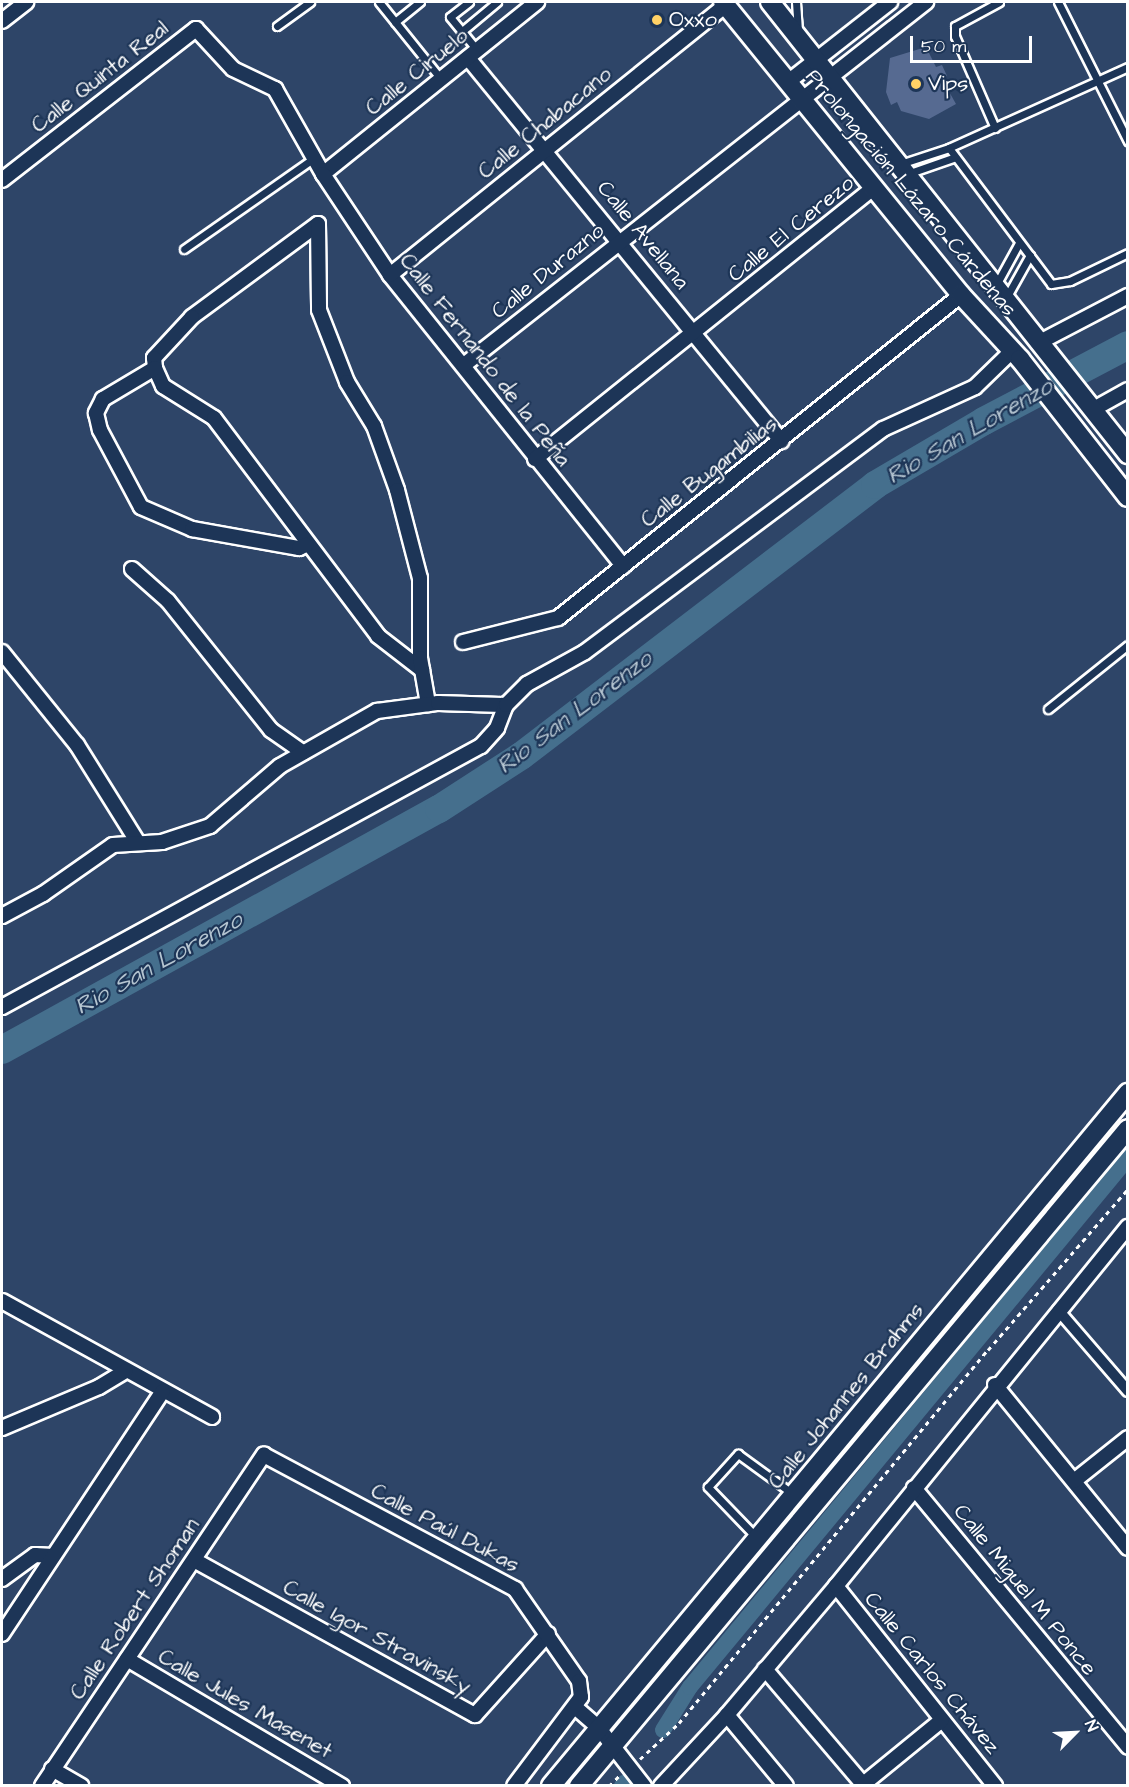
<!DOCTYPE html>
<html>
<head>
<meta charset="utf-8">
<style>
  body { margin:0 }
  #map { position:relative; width:1129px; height:1787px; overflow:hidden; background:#2e4568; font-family:"Architects Daughter",sans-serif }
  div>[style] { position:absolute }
  .canal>* { height:16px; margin:-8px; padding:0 8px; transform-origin:8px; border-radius:8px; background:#456f8d }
  .river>* { height:28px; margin:-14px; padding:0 14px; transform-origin:14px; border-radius:14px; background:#456f8d }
  .building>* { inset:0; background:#566a91 }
  .path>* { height:3px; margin-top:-1.5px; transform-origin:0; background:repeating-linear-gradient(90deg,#fff 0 4.5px,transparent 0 9px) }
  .roads { filter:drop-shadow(2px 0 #fff) drop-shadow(-2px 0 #fff) drop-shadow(0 2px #fff) drop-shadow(0 -2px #fff) }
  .service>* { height:7px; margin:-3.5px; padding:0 3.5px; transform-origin:3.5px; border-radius:3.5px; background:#1d3557 }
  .pedestrian>* { height:10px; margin:-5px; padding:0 5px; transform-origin:5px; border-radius:5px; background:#1d3557 }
  .minor>* { height:14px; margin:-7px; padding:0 7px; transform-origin:7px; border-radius:7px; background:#1d3557 }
  .secondary>* { height:18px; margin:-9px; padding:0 9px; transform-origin:9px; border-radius:9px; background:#1d3557 }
  .dots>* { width:16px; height:16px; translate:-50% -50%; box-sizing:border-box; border:3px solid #1d3557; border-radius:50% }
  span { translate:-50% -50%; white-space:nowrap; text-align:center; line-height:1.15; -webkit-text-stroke:4.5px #1d3557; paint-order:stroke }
  .poi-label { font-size:22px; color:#fff }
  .left { translate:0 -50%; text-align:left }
  .street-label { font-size:22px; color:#fff }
  .water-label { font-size:24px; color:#b5c5d1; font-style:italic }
  .frame { position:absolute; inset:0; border:3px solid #fff; pointer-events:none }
  .north { position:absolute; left:1045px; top:1703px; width:60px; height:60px; -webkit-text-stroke:4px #1d3557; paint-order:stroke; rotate:66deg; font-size:16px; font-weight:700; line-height:24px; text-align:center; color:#fff }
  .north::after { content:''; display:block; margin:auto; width:21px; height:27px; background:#fff; clip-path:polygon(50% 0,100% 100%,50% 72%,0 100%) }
  .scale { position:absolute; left:910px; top:36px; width:122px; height:27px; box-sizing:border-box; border:3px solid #fff; border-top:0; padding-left:8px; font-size:18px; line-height:21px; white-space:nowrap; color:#fff; -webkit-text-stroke:4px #1d3557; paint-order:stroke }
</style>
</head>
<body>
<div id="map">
  <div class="canal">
    <div style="left:663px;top:1730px;width:51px;rotate:-57.9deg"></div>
    <div style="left:690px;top:1687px;width:687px;rotate:-50.38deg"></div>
    <div style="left:622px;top:1786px;width:4px;rotate:-56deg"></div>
  </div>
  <div class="river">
    <div style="left:2px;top:1050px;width:499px;rotate:-28.9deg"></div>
    <div style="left:439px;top:809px;width:98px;rotate:-32.9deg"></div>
    <div style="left:521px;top:756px;width:446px;rotate:-37.4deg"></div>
    <div style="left:875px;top:485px;width:126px;rotate:-30.4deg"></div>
    <div style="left:984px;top:421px;width:163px;rotate:-27.8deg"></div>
  </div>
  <div class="building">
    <div style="clip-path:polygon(926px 47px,936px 67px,942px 65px,947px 76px,942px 79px,956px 104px,929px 119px,901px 111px,897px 102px,891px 105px,886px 92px,890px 58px)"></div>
  </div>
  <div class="path">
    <div style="left:640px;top:1759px;width:53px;rotate:-42.7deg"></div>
    <div style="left:679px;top:1723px;width:484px;rotate:-50.4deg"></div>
    <div style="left:988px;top:1350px;width:213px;rotate:-49deg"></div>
    <div style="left:609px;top:1786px;width:14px;rotate:-45deg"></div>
  </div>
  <div class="roads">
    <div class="service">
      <div style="left:379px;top:2px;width:99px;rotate:51.2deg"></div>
      <div style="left:469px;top:2px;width:24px;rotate:142deg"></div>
      <div style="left:450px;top:17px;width:43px;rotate:50.7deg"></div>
      <div style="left:796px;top:2px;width:27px;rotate:86deg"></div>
      <div style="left:1058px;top:2px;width:156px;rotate:63.3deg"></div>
      <div style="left:395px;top:22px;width:32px;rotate:-39deg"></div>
      <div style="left:277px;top:26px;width:41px;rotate:-36deg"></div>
      <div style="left:461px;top:32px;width:47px;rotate:-39.8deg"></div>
      <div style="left:1128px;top:67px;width:196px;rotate:155.7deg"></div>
      <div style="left:949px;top:148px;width:170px;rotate:53.1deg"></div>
      <div style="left:1051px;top:284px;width:19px;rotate:-9deg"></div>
      <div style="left:1070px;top:281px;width:64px;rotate:-25.8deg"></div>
      <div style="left:995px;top:128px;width:100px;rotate:-113.5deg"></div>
      <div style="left:955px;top:36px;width:10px;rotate:-90deg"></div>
      <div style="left:955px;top:26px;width:50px;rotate:-28.6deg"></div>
      <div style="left:900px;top:164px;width:52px;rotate:-18.1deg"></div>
      <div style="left:907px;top:174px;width:49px;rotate:-19.2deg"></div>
      <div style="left:184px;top:249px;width:159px;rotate:-35deg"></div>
      <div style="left:996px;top:285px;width:48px;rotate:-61.3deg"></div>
      <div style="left:1006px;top:298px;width:49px;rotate:-60.8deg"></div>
      <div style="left:1048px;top:709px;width:102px;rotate:-38.7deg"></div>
      <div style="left:757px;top:1538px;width:71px;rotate:-133.9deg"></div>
      <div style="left:708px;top:1487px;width:45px;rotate:-47.7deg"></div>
      <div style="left:738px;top:1454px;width:68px;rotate:36deg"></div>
    </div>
    <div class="pedestrian">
      <div style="left:1058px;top:1310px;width:107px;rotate:49.2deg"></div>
    </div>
    <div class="minor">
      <div style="left:2px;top:21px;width:31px;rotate:-38deg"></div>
      <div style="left:468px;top:58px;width:495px;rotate:50.7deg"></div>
      <div style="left:788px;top:82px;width:130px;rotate:-38.1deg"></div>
      <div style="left:323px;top:174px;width:275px;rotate:-38.8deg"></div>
      <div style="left:2px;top:180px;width:246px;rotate:-37.9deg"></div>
      <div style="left:196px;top:29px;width:54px;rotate:47.2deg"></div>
      <div style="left:233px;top:69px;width:47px;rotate:25.5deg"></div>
      <div style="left:275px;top:89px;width:98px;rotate:60.5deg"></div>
      <div style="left:323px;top:174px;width:121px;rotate:56.4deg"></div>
      <div style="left:390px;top:275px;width:373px;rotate:51.3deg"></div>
      <div style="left:318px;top:224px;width:157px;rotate:143.6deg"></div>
      <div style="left:192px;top:317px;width:56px;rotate:132.8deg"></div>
      <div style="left:154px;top:358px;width:10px;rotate:84deg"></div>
      <div style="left:155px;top:368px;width:20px;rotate:66deg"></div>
      <div style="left:163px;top:386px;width:60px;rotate:32.1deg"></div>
      <div style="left:214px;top:418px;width:273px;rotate:53deg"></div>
      <div style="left:378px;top:636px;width:56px;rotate:37.7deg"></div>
      <div style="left:318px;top:224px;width:86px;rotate:89.3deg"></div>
      <div style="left:319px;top:310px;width:77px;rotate:68.7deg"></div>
      <div style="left:347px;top:382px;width:52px;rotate:58.5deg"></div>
      <div style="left:374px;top:426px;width:68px;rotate:70.2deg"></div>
      <div style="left:397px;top:490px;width:91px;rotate:75.4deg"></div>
      <div style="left:420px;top:578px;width:80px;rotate:90deg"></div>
      <div style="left:420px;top:658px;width:47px;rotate:80.1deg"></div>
      <div style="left:390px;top:275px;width:431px;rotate:-38.8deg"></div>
      <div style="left:1038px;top:343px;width:102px;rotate:-27.6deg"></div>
      <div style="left:464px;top:365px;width:588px;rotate:-38.16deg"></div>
      <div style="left:155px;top:368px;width:61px;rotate:149.2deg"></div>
      <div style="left:103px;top:399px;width:16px;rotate:117deg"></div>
      <div style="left:96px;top:413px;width:17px;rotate:77deg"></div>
      <div style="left:100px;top:430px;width:87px;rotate:62deg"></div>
      <div style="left:141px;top:507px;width:56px;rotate:23.3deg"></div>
      <div style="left:192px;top:529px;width:109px;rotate:10.1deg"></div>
      <div style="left:299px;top:548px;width:8px;rotate:-23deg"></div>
      <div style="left:1092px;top:410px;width:41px;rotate:-29.1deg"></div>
      <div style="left:535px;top:459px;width:435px;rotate:-38.7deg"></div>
      <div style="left:132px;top:569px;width:48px;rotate:41.6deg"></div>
      <div style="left:168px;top:601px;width:165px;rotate:51.4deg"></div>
      <div style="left:271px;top:730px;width:39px;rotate:35deg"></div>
      <div style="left:463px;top:642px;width:98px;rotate:-14.2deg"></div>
      <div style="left:558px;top:618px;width:516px;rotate:-38.71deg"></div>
      <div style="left:2px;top:652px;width:119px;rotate:51.1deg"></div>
      <div style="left:77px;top:745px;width:113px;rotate:58deg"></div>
      <div style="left:2px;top:916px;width:47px;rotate:-28.2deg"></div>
      <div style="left:43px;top:894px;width:85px;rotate:-35deg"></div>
      <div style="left:113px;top:845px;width:49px;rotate:-3.5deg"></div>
      <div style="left:162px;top:842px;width:51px;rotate:-18.4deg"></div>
      <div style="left:210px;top:826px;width:92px;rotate:-40.6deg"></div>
      <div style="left:280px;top:766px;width:112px;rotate:-29.6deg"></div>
      <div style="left:377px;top:711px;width:62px;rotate:-7.5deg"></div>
      <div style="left:438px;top:703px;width:68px;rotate:1.7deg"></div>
      <div style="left:2px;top:1007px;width:545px;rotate:-28.59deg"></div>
      <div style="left:481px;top:746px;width:24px;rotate:-48deg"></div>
      <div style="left:497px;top:728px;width:25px;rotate:-69deg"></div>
      <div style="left:506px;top:705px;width:30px;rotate:-45deg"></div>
      <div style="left:527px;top:684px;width:66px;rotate:-28.9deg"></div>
      <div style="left:585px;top:652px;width:372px;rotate:-36.8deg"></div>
      <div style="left:883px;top:429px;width:101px;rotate:-24.5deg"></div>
      <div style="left:975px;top:387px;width:52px;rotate:-44.2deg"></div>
      <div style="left:2px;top:1301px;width:240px;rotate:28.9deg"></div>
      <div style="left:995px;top:1385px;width:210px;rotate:50.8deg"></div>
      <div style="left:2px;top:1428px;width:105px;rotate:-22.9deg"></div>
      <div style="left:99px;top:1387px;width:31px;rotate:-31deg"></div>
      <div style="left:1074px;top:1481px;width:69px;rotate:-38.5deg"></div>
      <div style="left:914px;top:1488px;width:336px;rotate:50.4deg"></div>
      <div style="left:194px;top:1560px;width:321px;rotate:28.9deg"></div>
      <div style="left:475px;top:1715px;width:109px;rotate:-48deg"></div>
      <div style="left:2px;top:1579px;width:41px;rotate:-36deg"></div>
      <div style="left:35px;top:1555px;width:18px;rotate:3deg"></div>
      <div style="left:836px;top:1586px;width:256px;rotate:51.5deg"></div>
      <div style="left:2px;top:1634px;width:291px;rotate:-56.5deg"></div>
      <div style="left:127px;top:1659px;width:250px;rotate:30.6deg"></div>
      <div style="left:765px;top:1669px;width:151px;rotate:49.6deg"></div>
      <div style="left:575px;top:1707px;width:30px;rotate:41deg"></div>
      <div style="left:598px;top:1727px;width:75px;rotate:52.1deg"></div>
      <div style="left:727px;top:1715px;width:92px;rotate:50.3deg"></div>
      <div style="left:52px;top:1769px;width:34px;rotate:30deg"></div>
      <div style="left:42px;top:1786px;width:399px;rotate:-56.2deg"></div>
      <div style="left:264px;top:1455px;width:285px;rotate:28.1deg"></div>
      <div style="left:515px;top:1589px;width:112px;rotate:55.2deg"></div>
      <div style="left:579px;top:1681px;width:16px;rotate:83deg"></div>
      <div style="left:581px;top:1697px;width:111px;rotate:127deg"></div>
      <div style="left:661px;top:1786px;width:97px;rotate:-47.1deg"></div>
      <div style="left:727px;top:1715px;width:169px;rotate:-49.8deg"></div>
      <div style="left:836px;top:1586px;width:463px;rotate:-50.9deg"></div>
      <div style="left:861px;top:1786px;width:104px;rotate:-39.2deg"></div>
    </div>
    <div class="secondary">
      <div style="left:723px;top:2px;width:377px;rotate:50.9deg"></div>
      <div style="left:961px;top:295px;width:87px;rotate:47.3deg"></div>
      <div style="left:1020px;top:359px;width:175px;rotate:52deg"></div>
      <div style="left:770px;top:2px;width:577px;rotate:51.62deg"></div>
      <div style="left:551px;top:1786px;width:902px;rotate:-50.22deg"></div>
      <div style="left:579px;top:1786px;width:856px;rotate:-50.12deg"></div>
    </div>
  </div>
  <div class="dots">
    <div style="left:657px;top:20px;background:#ffd166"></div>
    <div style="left:916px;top:84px;background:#ffd166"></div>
  </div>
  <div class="poi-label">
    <span class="left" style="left:669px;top:20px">Oxxo</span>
    <span class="left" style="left:928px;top:84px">Vips</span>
  </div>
  <div class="street-label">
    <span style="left:417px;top:72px;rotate:-39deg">Calle Ciruelo</span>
    <span style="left:100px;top:77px;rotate:-38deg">Calle Quinta Real</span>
    <span style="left:545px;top:123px;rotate:-39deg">Calle Chabacano</span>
    <span style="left:911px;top:193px;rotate:50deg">Prolongación Lázaro Cárdenas</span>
    <span style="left:791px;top:229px;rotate:-39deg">Calle El Cerezo</span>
    <span style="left:643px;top:235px;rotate:51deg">Calle Avellana</span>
    <span style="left:548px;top:271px;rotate:-39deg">Calle Durazno</span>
    <span style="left:485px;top:360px;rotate:52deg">Calle Fernando de la Peña</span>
    <span style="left:709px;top:472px;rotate:-38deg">Calle Bugambilias</span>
    <span style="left:846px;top:1396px;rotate:-51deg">Calle Johannes Brahms</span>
    <span style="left:445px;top:1528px;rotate:28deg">Calle Paúl Dukas</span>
    <span style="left:1025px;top:1590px;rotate:51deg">Calle Miguel M Ponce</span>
    <span style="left:135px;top:1609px;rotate:-56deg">Calle Robert Shoman</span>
    <span style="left:377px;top:1637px;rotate:29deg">Calle Igor Stravinsky</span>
    <span style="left:932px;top:1673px;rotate:51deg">Calle Carlos Chávez</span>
    <span style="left:245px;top:1704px;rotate:30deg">Calle Jules Masenet</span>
  </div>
  <div class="water-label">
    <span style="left:970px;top:432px;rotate:-30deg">Rio San Lorenzo</span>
    <span style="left:575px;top:713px;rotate:-37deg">Rio San Lorenzo</span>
    <span style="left:159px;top:964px;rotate:-29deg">Rio San Lorenzo</span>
  </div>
  <div class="frame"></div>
  <div class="north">N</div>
  <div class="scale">50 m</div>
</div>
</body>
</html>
